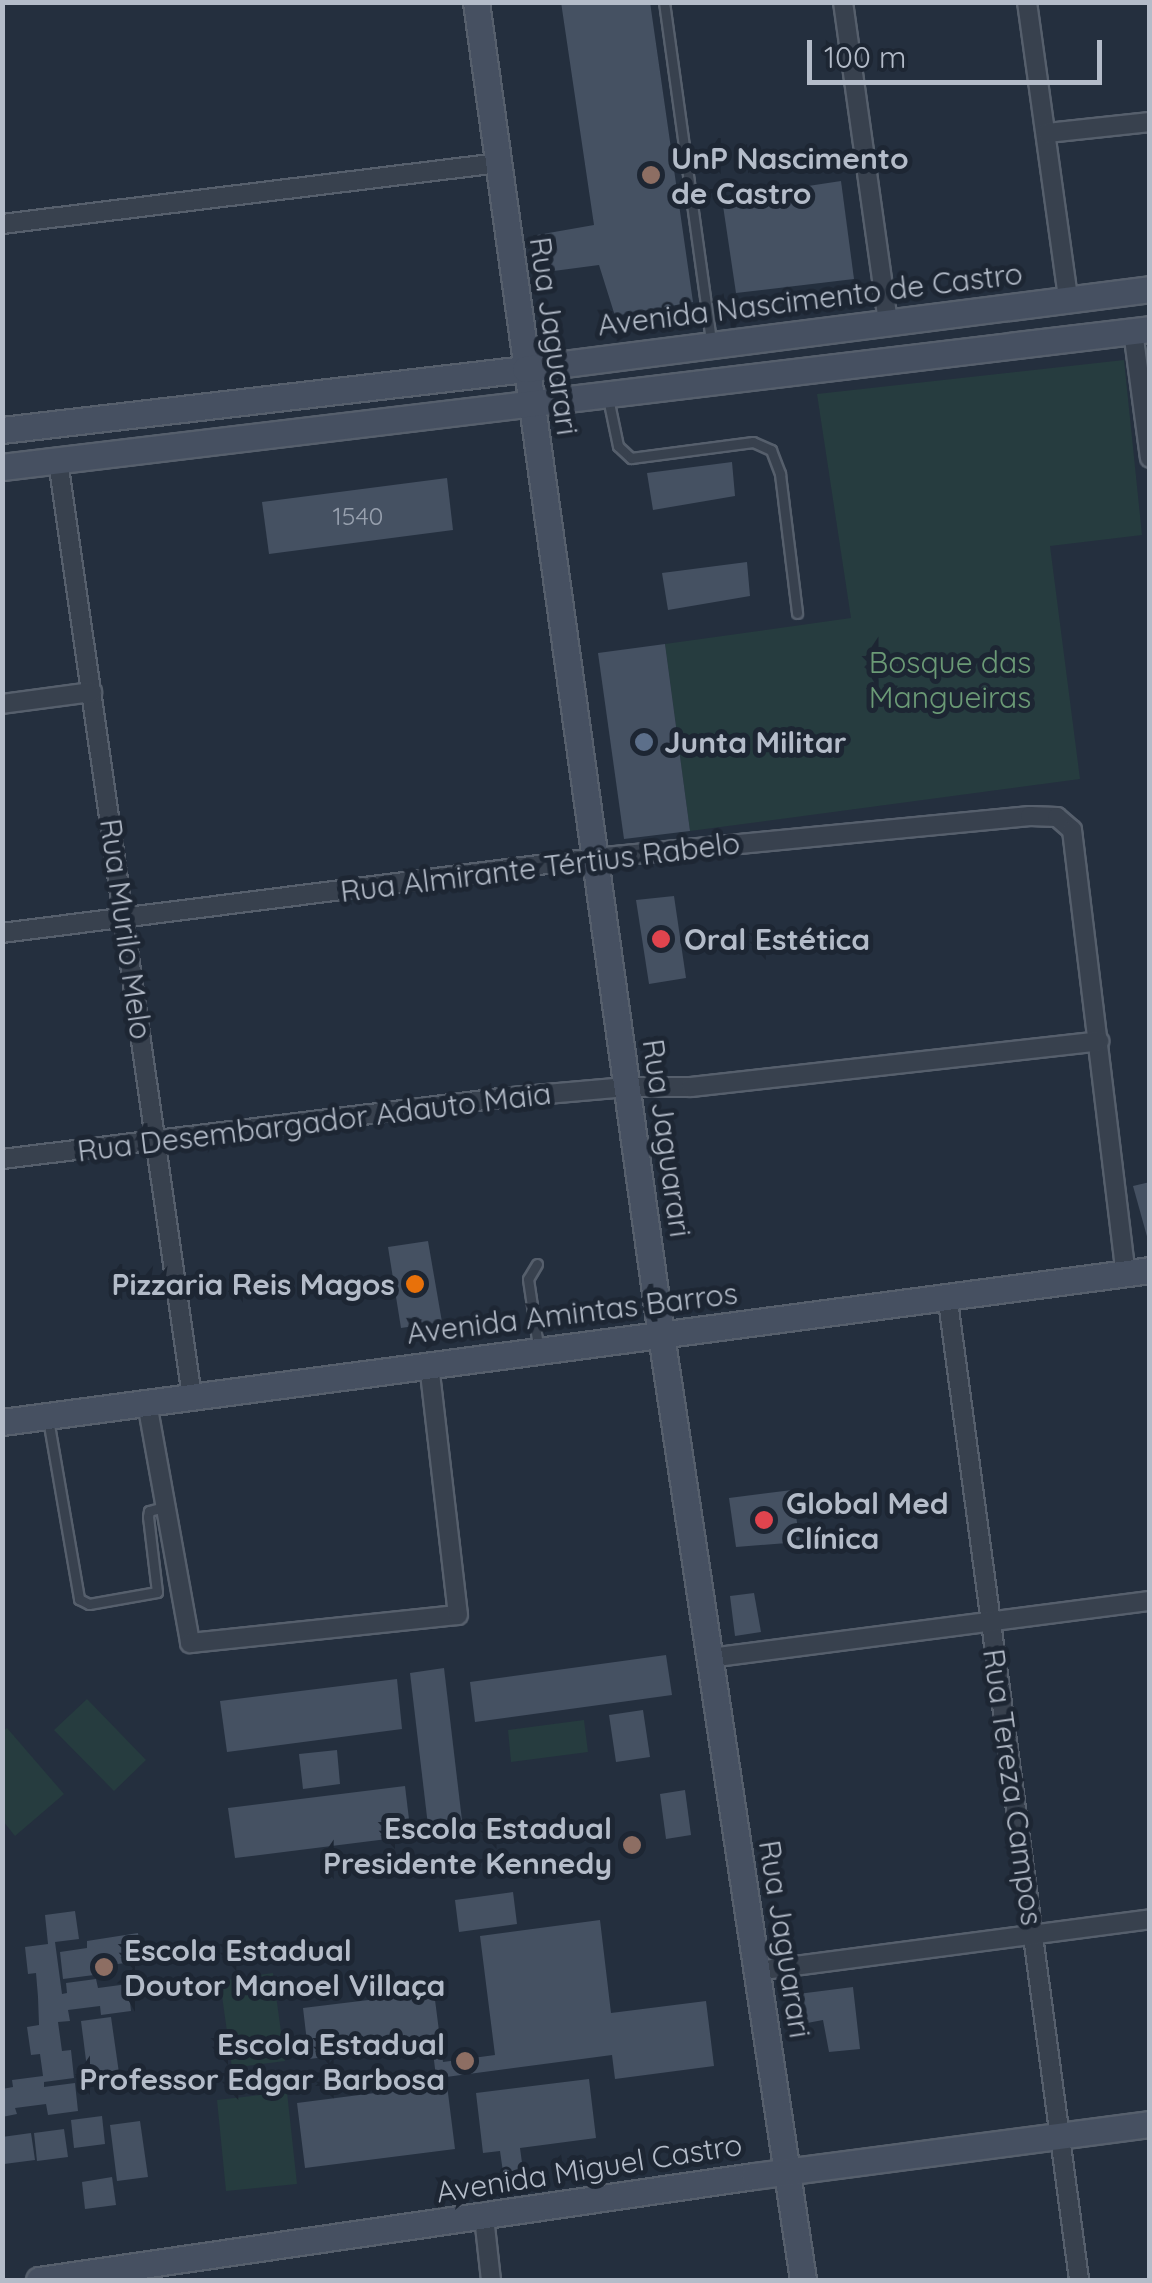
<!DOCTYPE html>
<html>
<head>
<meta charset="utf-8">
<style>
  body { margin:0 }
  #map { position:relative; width:1152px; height:2283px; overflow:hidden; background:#242f3e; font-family:Quicksand,sans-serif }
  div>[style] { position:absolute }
  .green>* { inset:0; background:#263c3f }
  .building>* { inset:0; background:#455162 }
  .roads { filter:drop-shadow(2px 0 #565f6c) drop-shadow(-2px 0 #565f6c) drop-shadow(0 2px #565f6c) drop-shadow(0 -2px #565f6c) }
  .lane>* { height:9px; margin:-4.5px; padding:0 4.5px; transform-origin:4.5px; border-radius:4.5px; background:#38414e }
  .street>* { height:18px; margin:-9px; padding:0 9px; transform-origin:9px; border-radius:9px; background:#38414e }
  .secondary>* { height:25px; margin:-12.5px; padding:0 12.5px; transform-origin:12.5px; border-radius:12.5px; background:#465061 }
  .dots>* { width:28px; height:28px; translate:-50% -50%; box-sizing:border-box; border:5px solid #1d2633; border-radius:50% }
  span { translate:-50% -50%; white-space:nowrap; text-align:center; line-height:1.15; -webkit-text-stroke:10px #1d2633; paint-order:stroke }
  .number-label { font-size:25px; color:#98a1af }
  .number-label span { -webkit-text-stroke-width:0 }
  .poi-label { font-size:30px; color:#b4bcc9; font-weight:700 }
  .left { translate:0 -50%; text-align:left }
  .right { translate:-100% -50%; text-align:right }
  .street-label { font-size:30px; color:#b4bcc9 }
  .park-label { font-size:30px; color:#6b9a76 }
  .frame { position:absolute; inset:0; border:5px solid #b4bcc9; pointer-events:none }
  .scale { position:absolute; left:807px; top:40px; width:295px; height:45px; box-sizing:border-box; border:5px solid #b4bcc9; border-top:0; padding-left:12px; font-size:30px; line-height:35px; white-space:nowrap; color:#b4bcc9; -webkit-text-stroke:8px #1d2633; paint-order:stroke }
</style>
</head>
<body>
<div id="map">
  <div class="green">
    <div style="clip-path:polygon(1124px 360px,1142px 535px,1050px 546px,1080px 779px,690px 831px,665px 644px,851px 618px,817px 394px)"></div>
    <div style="clip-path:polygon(87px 1699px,146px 1760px,114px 1791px,54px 1730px)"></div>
    <div style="clip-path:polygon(584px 1720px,588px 1752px,511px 1762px,508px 1730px)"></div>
    <div style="clip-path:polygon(7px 1728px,64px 1794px,15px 1836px,3px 1821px,2px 1732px)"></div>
    <div style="clip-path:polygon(273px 1973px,285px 2061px,232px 2068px,220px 1981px)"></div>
    <div style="clip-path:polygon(287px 2092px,297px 2184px,226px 2191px,217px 2100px)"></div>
  </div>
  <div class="building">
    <div style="clip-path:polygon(561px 2px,650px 2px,693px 302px,615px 316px,599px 265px,546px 272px,537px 235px,594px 225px)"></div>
    <div style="clip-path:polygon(841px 181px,854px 279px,736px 293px,722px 199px)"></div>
    <div style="clip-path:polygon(732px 462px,735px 496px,653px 510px,647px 473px)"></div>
    <div style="clip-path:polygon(447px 478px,453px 530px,269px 554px,262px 502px)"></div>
    <div style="clip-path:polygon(747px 562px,750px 596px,668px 610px,662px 573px)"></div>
    <div style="clip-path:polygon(665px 644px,690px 831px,624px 839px,598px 653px)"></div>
    <div style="clip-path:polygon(674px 896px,686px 978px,649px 984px,636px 900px)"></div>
    <div style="clip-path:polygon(1150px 1182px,1150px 1239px,1148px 1240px,1133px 1186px)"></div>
    <div style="clip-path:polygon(428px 1241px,442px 1322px,401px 1328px,388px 1247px)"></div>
    <div style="clip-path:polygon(792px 1490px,800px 1542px,736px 1547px,729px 1498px)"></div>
    <div style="clip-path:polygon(754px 1593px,761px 1632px,735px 1636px,730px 1596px)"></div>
    <div style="clip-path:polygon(666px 1655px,672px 1695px,475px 1722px,470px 1682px)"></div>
    <div style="clip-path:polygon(444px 1668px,463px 1829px,429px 1834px,410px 1673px)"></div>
    <div style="clip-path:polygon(397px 1679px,402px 1729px,227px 1752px,220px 1701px)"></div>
    <div style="clip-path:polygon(643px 1710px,650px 1757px,616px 1762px,609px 1715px)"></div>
    <div style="clip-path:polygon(337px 1750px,340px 1784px,303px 1789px,299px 1754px)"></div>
    <div style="clip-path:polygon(405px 1786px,411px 1836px,235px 1858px,228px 1808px)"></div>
    <div style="clip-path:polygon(685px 1790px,691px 1835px,666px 1839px,660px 1794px)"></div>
    <div style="clip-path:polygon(513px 1892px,517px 1924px,459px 1932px,455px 1900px)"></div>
    <div style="clip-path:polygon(75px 1911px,79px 1939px,55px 1942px,62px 1994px,67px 1993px,66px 1983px,96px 1979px,98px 1988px,128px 1984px,131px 2011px,101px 2015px,100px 2006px,68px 2010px,70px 2021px,58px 2022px,62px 2051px,71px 2050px,74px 2078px,44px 2082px,44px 2087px,75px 2083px,78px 2111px,48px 2115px,46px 2104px,15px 2108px,17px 2114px,2px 2117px,2px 2089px,13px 2087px,12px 2080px,43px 2076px,40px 2054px,31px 2055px,27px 2027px,39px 2025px,38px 1997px,36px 1973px,28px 1974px,25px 1947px,48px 1944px,45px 1915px)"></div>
    <div style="clip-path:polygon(600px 1920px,611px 2013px,706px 2001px,714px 2066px,615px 2079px,612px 2055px,446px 2077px,455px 2149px,305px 2168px,297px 2103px,437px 2085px,432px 2044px,309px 2059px,303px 2008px,434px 1992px,443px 2062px,495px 2055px,480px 1936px)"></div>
    <div style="clip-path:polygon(138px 1933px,142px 1961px,93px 1967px,94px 1975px,63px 1979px,60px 1952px,87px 1948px,87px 1941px)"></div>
    <div style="clip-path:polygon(853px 1987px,860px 2049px,829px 2052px,823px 2020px,802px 2024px,798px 1994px)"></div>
    <div style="clip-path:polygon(111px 2017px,119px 2073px,88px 2076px,81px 2021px)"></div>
    <div style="clip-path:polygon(589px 2079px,596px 2138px,520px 2148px,523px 2170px,503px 2172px,500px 2151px,483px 2153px,476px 2093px)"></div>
    <div style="clip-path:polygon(102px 2116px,105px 2144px,74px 2148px,71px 2120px)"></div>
    <div style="clip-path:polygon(140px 2121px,148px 2177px,117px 2181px,110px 2125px)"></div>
    <div style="clip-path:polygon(64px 2129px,68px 2157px,37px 2161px,34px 2133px)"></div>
    <div style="clip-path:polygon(31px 2133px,35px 2160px,4px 2164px,2px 2137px)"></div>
    <div style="clip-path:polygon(112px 2177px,116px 2205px,85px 2209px,82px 2182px)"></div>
  </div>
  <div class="roads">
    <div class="lane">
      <div style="left:664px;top:2px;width:343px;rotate:82.1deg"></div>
      <div style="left:608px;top:398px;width:49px;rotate:78.2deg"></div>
      <div style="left:618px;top:446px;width:18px;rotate:43deg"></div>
      <div style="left:631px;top:458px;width:123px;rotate:-7.5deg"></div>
      <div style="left:753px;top:442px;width:20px;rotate:24deg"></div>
      <div style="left:771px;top:450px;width:26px;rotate:69deg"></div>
      <div style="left:780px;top:474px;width:140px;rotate:83deg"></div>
      <div style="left:537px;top:1264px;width:17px;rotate:121deg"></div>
      <div style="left:528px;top:1279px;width:68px;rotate:81.5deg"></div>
      <div style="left:48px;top:1419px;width:183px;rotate:80.2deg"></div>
      <div style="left:79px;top:1599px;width:11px;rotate:27deg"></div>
      <div style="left:89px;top:1604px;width:69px;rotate:-10deg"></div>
      <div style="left:157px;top:1592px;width:76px;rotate:-96.8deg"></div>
      <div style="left:148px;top:1517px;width:6px;rotate:-81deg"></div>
      <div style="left:149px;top:1511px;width:16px;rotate:-15deg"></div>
    </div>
    <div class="street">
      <div style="left:843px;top:2px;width:323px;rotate:82deg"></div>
      <div style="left:1027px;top:2px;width:299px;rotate:82.1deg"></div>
      <div style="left:1047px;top:133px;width:104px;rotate:-6.1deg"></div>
      <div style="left:2px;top:224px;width:500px;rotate:-7deg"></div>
      <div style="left:1133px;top:331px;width:128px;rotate:82.4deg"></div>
      <div style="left:58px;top:461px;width:946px;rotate:81.85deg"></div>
      <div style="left:2px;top:704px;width:91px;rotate:-7.6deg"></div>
      <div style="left:2px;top:933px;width:597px;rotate:-7.22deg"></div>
      <div style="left:594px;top:858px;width:438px;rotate:-5.5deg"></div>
      <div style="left:1030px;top:816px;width:27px;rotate:2deg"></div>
      <div style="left:1057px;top:817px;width:20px;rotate:41deg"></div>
      <div style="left:1072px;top:830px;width:446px;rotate:83.1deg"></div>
      <div style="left:2px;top:1159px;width:503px;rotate:-6.97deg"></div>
      <div style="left:501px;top:1098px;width:126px;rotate:-5deg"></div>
      <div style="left:627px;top:1087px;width:64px"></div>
      <div style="left:691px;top:1087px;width:411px;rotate:-6.4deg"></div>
      <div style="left:947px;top:1294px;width:995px;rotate:82.37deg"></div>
      <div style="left:147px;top:1403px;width:244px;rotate:79.8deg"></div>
      <div style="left:190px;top:1643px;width:269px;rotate:-6deg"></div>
      <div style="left:458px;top:1615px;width:253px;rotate:-96.6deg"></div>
      <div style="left:710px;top:1658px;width:444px;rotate:-7.4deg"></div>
      <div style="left:757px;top:1971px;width:396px;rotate:-7.5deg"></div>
      <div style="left:484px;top:2217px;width:63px;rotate:83.7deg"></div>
    </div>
    <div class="secondary">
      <div style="left:476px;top:2px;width:1346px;rotate:82.1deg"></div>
      <div style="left:661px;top:1335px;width:956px;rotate:81.45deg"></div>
      <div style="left:2px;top:430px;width:527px;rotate:-6.65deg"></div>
      <div style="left:525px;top:369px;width:630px;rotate:-7.29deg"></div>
      <div style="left:2px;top:467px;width:1156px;rotate:-6.85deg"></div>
      <div style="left:2px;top:1422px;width:1158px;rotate:-7.54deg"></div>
      <div style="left:39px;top:2280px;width:723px;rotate:-8.28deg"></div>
      <div style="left:754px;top:2176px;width:399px;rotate:-7.5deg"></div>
    </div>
  </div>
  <div class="dots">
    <div style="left:651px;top:175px;background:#8d6e63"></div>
    <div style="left:644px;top:742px;background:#5c6f8a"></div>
    <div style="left:661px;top:939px;background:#e0444e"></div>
    <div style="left:415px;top:1284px;background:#e8710a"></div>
    <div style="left:764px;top:1520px;background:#e0444e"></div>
    <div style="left:632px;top:1845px;background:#8d6e63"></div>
    <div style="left:104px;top:1967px;background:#8d6e63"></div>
    <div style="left:465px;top:2061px;background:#8d6e63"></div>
  </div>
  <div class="number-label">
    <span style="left:358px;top:516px">1540</span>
  </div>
  <div class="poi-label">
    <span class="left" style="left:671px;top:175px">UnP Nascimento<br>de Castro</span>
    <span class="left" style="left:664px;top:742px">Junta Militar</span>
    <span class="left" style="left:684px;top:939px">Oral Estética</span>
    <span class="right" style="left:395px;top:1284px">Pizzaria Reis Magos</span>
    <span class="left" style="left:786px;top:1520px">Global Med<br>Clínica</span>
    <span class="right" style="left:612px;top:1845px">Escola Estadual<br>Presidente Kennedy</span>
    <span class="left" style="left:124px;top:1967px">Escola Estadual<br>Doutor Manoel Villaça</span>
    <span class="right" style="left:445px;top:2061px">Escola Estadual<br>Professor Edgar Barbosa</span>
  </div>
  <div class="street-label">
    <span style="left:810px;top:299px;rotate:-7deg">Avenida Nascimento de Castro</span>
    <span style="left:554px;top:336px;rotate:82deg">Rua Jaguarari</span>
    <span style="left:540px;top:867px;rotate:-7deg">Rua Almirante Tértius Rabelo</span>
    <span style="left:126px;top:929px;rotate:82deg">Rua Murilo Melo</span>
    <span style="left:314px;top:1122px;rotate:-7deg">Rua Desembargador Adauto Maia</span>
    <span style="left:667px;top:1138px;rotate:82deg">Rua Jaguarari</span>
    <span style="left:572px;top:1313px;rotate:-7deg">Avenida Amintas Barros</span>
    <span style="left:1013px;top:1787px;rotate:82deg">Rua Tereza Campos</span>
    <span style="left:785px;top:1939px;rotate:81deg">Rua Jaguarari</span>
    <span style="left:589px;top:2168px;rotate:-9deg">Avenida Miguel Castro</span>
  </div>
  <div class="park-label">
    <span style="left:950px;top:679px">Bosque das<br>Mangueiras</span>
  </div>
  <div class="frame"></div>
  <div class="scale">100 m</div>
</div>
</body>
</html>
